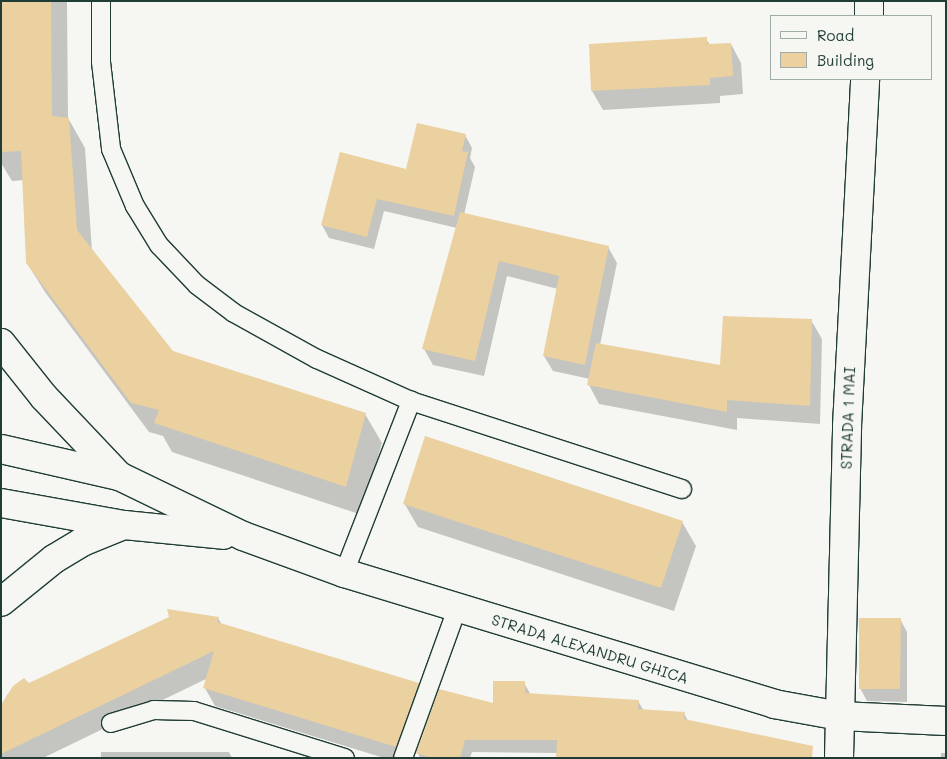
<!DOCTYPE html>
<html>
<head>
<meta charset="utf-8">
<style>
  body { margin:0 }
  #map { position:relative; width:947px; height:759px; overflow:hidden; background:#f6f6f2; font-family:Mali,sans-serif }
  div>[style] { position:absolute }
  .shadow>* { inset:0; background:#0003 }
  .building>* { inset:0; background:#ebd0a0 }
  .roads { filter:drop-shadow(1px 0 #1f3d34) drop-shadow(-1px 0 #1f3d34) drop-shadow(0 1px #1f3d34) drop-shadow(0 -1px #1f3d34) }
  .lane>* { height:18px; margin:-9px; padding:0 9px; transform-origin:9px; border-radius:9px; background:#f6f6f2 }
  .street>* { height:28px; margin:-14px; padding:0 14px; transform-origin:14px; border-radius:14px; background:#f6f6f2 }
  .secondary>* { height:28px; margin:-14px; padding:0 14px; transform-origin:14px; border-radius:14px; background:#f6f6f2 }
  .primary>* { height:28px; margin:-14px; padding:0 14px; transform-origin:14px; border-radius:14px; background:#f6f6f2 }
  span { translate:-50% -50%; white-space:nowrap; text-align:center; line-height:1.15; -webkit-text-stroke:4px #f6f6f2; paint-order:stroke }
  .street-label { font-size:15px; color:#1f3d34 }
  .frame { position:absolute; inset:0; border:2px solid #1f3d34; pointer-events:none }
  .legend { position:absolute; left:770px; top:15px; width:162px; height:65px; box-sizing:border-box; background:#f6f6f2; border:1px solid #a0aca6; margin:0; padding:6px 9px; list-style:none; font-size:15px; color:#1f3d34 }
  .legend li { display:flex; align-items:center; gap:10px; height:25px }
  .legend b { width:25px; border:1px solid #a0aca6 }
</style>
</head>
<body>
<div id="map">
  <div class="shadow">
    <div style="clip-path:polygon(1px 1px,67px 1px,68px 118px,85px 148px,92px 251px,172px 352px,365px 414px,382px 443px,362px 515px,172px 452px,163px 436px,149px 432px,45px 292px,27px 263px,24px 180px,12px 181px,1px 163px)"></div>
    <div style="clip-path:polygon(706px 39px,710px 45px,731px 44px,741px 63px,743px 94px,720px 96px,720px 103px,603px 110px,592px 91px,590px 45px)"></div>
    <div style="clip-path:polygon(465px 135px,472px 148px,470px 158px,475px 167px,464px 215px,608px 247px,617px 263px,600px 345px,721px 367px,811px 320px,822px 339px,820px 424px,737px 418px,737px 430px,599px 404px,589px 385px,590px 379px,553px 371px,544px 356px,558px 289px,507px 276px,484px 376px,433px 365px,424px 349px,457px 228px,384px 211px,374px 249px,329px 238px,322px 225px)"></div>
    <div style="clip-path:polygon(404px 503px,682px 522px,696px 546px,674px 611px,418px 527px)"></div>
    <div style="clip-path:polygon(218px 618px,222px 625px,418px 684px,429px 703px,409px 758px,384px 758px,215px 706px,205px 688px,208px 678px,43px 758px,1px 758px,1px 709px,7px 695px,24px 679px,29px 684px)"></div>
    <div style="clip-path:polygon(900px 619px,907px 632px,907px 702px,867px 701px,860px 688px)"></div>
    <div style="clip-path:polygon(524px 683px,531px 695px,638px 701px,644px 711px,684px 713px,688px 721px,558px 753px,472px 752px,470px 758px,420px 758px,418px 753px)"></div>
    <div style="clip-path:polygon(101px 752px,229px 752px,232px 758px,101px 758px)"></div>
    <div style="clip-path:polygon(941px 753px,946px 753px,946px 758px,941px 758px)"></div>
  </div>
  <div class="building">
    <div style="clip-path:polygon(1px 1px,51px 1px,52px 116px,69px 118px,77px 230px,173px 351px,366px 413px,346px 487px,154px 423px,159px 410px,131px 403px,26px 263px,21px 151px,1px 152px)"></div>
    <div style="clip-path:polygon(707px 37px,707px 44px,731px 43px,733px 76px,710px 78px,710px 85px,591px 91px,589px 44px)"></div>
    <div style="clip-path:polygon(417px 123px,466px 134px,462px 151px,468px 152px,454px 216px,377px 199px,367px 237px,321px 225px,340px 152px,406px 169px)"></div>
    <div style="clip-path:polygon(460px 212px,609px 246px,585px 365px,543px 356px,559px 276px,499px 261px,475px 361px,422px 349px)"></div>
    <div style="clip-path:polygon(723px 316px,812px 319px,810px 406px,727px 400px,727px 412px,587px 385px,596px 343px,720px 365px)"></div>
    <div style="clip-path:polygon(425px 436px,683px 521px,661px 588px,403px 504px)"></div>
    <div style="clip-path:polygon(167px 609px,219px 617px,217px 622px,419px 683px,396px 747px,203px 688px,214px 651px,1px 754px,1px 705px,13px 686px,24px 678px,29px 683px,169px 617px)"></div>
    <div style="clip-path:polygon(859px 618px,901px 618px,900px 689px,859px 689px)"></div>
    <div style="clip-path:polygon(493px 681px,525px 681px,525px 693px,639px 700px,638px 709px,685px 712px,684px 719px,813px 746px,812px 758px,556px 758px,557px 740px,465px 740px,460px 758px,432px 758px,416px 753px,439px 689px,493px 703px)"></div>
  </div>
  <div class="roads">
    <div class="lane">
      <div style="left:101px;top:1px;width:61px;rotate:90deg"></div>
      <div style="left:101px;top:62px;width:88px;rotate:83.4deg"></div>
      <div style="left:111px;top:149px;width:62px;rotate:67.2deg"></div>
      <div style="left:135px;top:206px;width:46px;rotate:58.4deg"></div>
      <div style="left:159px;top:245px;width:55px;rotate:46.5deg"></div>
      <div style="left:197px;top:285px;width:46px;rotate:37.1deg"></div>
      <div style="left:234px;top:313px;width:95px;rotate:29deg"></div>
      <div style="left:317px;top:359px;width:103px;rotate:24.1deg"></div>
      <div style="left:411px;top:401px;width:285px;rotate:18deg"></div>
      <div style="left:344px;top:573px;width:185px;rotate:-68.7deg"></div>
      <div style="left:111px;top:723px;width:45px;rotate:-16.8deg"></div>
      <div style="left:154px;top:710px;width:40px;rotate:1.4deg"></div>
      <div style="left:194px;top:711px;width:158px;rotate:17.3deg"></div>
      <div style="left:403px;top:758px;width:158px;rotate:-70.1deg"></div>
    </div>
    <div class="street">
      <div style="left:869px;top:16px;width:15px;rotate:-90deg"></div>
      <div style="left:839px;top:758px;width:332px;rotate:-88.6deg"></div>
      <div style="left:847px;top:426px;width:347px;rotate:-87deg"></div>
    </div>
    <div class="secondary">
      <div style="left:1px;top:449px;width:121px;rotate:12.9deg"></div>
      <div style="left:119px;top:476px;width:138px;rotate:25.8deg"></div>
      <div style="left:243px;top:536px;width:108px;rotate:20.1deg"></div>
      <div style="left:344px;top:573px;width:450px;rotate:16.9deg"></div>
      <div style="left:774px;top:704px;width:67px;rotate:10.3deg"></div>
      <div style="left:840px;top:716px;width:106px;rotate:2.7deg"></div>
      <div style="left:1px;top:503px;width:125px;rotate:10.1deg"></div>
      <div style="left:124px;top:525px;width:100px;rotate:5.7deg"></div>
    </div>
    <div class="primary">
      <div style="left:1px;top:343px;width:69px;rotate:51.5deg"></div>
      <div style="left:44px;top:397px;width:109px;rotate:46.5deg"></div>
      <div style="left:1px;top:602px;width:68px;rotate:-39.1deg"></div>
      <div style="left:54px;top:559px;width:33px;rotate:-31deg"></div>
      <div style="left:82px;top:542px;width:45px;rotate:-22deg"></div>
    </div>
  </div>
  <div class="street-label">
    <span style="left:848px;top:418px;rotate:-88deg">STRADA 1 MAI</span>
    <span style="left:590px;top:649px;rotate:17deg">STRADA ALEXANDRU GHICA</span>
  </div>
  <div class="frame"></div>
  <ul class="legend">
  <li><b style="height:6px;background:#f6f6f2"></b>Road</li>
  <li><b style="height:14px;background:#ebd0a0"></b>Building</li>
  </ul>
</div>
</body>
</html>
